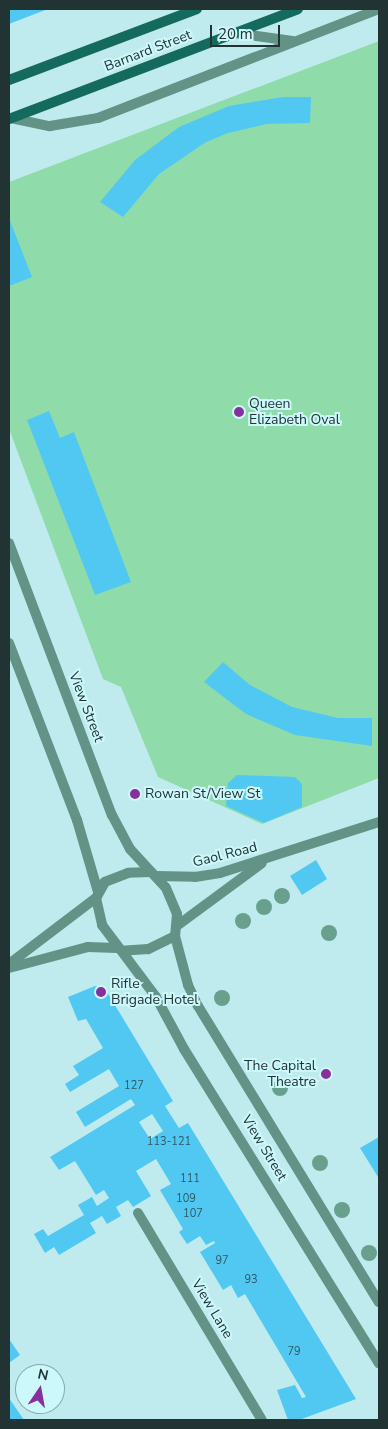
<!DOCTYPE html>
<html>
<head>
<meta charset="utf-8">
<style>
  body { margin:0 }
  #map { position:relative; width:388px; height:1429px; overflow:hidden; background:#bfebee; font-family:"Nunito Sans",sans-serif }
  div>[style] { position:absolute }
  .green>* { inset:0; background:#8fdcaa }
  .building>* { inset:0; background:#51c8f2 }
  .service>* { height:10px; margin:-5px; padding:0 5px; transform-origin:5px; border-radius:5px; background:#639287 }
  .minor>* { height:10px; margin:-5px; padding:0 5px; transform-origin:5px; border-radius:5px; background:#639287 }
  .tertiary>* { height:10px; margin:-5px; padding:0 5px; transform-origin:5px; border-radius:5px; background:#639287 }
  .secondary>* { height:10px; margin:-5px; padding:0 5px; transform-origin:5px; border-radius:5px; background:#146b5d }
  .trees>* { width:16px; height:16px; margin:-8px; border-radius:50%; background:#68a08d }
  .dots>* { width:14px; height:14px; translate:-50% -50%; box-sizing:border-box; border:2px solid #ccf8fb; border-radius:50% }
  span { translate:-50% -50%; white-space:nowrap; text-align:center; line-height:1.15; -webkit-text-stroke:4px #ccf8fb; paint-order:stroke }
  .number-label { font-size:11px; color:#2e5864 }
  .number-label span { -webkit-text-stroke-width:0 }
  .street-label { font-size:14px; color:#223334 }
  .poi-label { font-size:14px; color:#223334 }
  .left { translate:0 -50%; text-align:left }
  .right { translate:-100% -50%; text-align:right }
  .frame { position:absolute; inset:0; border:10px solid #223334; pointer-events:none }
  .north { position:absolute; left:15px; top:1364px; width:50px; height:50px; box-sizing:border-box; background:#ccf8fb; border:1px solid #88a9ab; border-radius:50%; rotate:12deg; font-size:14px; font-weight:700; line-height:20px; text-align:center; color:#223334 }
  .north::after { content:''; display:block; margin:auto; width:18px; height:22px; background:#87309d; clip-path:polygon(50% 0,100% 100%,50% 72%,0 100%) }
  .scale { position:absolute; left:210px; top:25px; width:70px; height:22px; box-sizing:border-box; border:2px solid #223334; border-top:0; padding-left:6px; font-size:15px; line-height:18px; white-space:nowrap; color:#223334; -webkit-text-stroke:4px #ccf8fb; paint-order:stroke }
</style>
</head>
<body>
<div id="map">
  <div class="green">
    <div style="clip-path:polygon(379px 41px,379px 778px,262px 824px,158px 777px,121px 687px,103px 679px,9px 429px,9px 182px)"></div>
  </div>
  <div class="building">
    <div style="clip-path:polygon(9px 9px,48px 9px,9px 24px)"></div>
    <div style="clip-path:polygon(283px 97px,311px 97px,310px 123px,267px 124px,228px 133px,206px 142px,159px 174px,123px 217px,100px 202px,135px 160px,179px 127px,229px 106px)"></div>
    <div style="clip-path:polygon(9px 218px,32px 277px,9px 286px)"></div>
    <div style="clip-path:polygon(49px 411px,60px 438px,74px 432px,131px 582px,95px 595px,27px 420px)"></div>
    <div style="clip-path:polygon(223px 662px,250px 685px,292px 707px,338px 718px,372px 718px,372px 746px,295px 735px,246px 714px,204px 682px)"></div>
    <div style="clip-path:polygon(237px 775px,295px 777px,302px 784px,302px 807px,264px 823px,226px 806px,228px 783px)"></div>
    <div style="clip-path:polygon(316px 860px,327px 879px,302px 895px,290px 876px)"></div>
    <div style="clip-path:polygon(evenodd,95px 986px,104px 987px,173px 1101px,165px 1106px,179px 1128px,188px 1123px,356px 1399px,299px 1420px,288px 1420px,277px 1390px,295px 1385px,302px 1398px,306px 1397px,245px 1294px,238px 1298px,231px 1285px,223px 1290px,200px 1252px,215px 1243px,214px 1241px,206px 1245px,200px 1236px,187px 1244px,179px 1232px,183px 1229px,160px 1190px,171px 1184px,156px 1159px,136px 1171px,151px 1196px,133px 1207px,128px 1200px,116px 1207px,121px 1216px,107px 1224px,102px 1216px,90px 1223px,96px 1233px,59px 1255px,54px 1247px,45px 1253px,34px 1234px,43px 1229px,48px 1236px,84px 1215px,78px 1205px,92px 1197px,97px 1206px,109px 1198px,104px 1190px,96px 1195px,75px 1161px,59px 1170px,50px 1157px,135px 1105px,131px 1099px,85px 1127px,76px 1112px,119px 1086px,109px 1069px,70px 1092px,65px 1084px,79px 1075px,73px 1066px,103px 1048px,86px 1019px,78px 1021px,68px 997px,95px 986px,152px 1114px,163px 1131px,150px 1139px,139px 1122px,152px 1114px)"></div>
    <div style="clip-path:polygon(379px 1137px,379px 1177px,378px 1177px,360px 1148px)"></div>
    <div style="clip-path:polygon(9px 1339px,20px 1355px,9px 1363px)"></div>
    <div style="clip-path:polygon(9px 1398px,24px 1420px,9px 1420px)"></div>
  </div>
  <div class="service">
    <div style="left:235px;top:33px;width:58px;rotate:8deg"></div>
    <div style="left:11px;top:118px;width:40px;rotate:12deg"></div>
    <div style="left:50px;top:126px;width:49px;rotate:-9.5deg"></div>
    <div style="left:98px;top:118px;width:301px;rotate:-21.2deg"></div>
    <div style="left:156px;top:876px;width:39px;rotate:1deg"></div>
    <div style="left:195px;top:877px;width:25px;rotate:-9deg"></div>
    <div style="left:220px;top:873px;width:167px;rotate:-17.8deg"></div>
    <div style="left:178px;top:925px;width:104px;rotate:-36.4deg"></div>
    <div style="left:138px;top:1213px;width:241px;rotate:59.1deg"></div>
  </div>
  <div class="minor">
    <div style="left:9px;top:964px;width:109px;rotate:-37.2deg"></div>
    <div style="left:9px;top:968px;width:82px;rotate:-14.9deg"></div>
    <div style="left:88px;top:947px;width:29px;rotate:2deg"></div>
  </div>
  <div class="tertiary">
    <div style="left:9px;top:543px;width:291px;rotate:69.3deg"></div>
    <div style="left:112px;top:815px;width:38px;rotate:62deg"></div>
    <div style="left:130px;top:849px;width:53px;rotate:47.3deg"></div>
    <div style="left:166px;top:888px;width:28px;rotate:67deg"></div>
    <div style="left:177px;top:914px;width:22px;rotate:95deg"></div>
    <div style="left:175px;top:936px;width:30px;rotate:154deg"></div>
    <div style="left:148px;top:949px;width:26px;rotate:176deg"></div>
    <div style="left:9px;top:643px;width:190px;rotate:69deg"></div>
    <div style="left:77px;top:820px;width:75px;rotate:73.7deg"></div>
    <div style="left:151px;top:872px;width:23px;rotate:178deg"></div>
    <div style="left:128px;top:873px;width:25px;rotate:159deg"></div>
    <div style="left:105px;top:882px;width:18px;rotate:119deg"></div>
    <div style="left:96px;top:898px;width:28px;rotate:77deg"></div>
    <div style="left:102px;top:925px;width:90px;rotate:53.1deg"></div>
    <div style="left:156px;top:997px;width:59px;rotate:61.7deg"></div>
    <div style="left:184px;top:1049px;width:370px;rotate:58.2deg"></div>
    <div style="left:175px;top:936px;width:51px;rotate:75.1deg"></div>
    <div style="left:188px;top:985px;width:23px;rotate:65deg"></div>
    <div style="left:198px;top:1006px;width:347px;rotate:58.6deg"></div>
  </div>
  <div class="secondary">
    <div style="left:9px;top:80px;width:201px;rotate:-20.7deg"></div>
    <div style="left:9px;top:119px;width:309px;rotate:-20.8deg"></div>
  </div>
  <div class="trees">
    <div style="left:282px;top:896px"></div>
    <div style="left:264px;top:907px"></div>
    <div style="left:243px;top:921px"></div>
    <div style="left:329px;top:933px"></div>
    <div style="left:222px;top:998px"></div>
    <div style="left:280px;top:1088px"></div>
    <div style="left:320px;top:1163px"></div>
    <div style="left:342px;top:1210px"></div>
    <div style="left:369px;top:1253px"></div>
  </div>
  <div class="dots">
    <div style="left:239px;top:412px;background:#87309d"></div>
    <div style="left:135px;top:794px;background:#87309d"></div>
    <div style="left:101px;top:992px;background:#87309d"></div>
    <div style="left:326px;top:1074px;background:#87309d"></div>
  </div>
  <div class="number-label">
    <span style="left:134px;top:1086px">127</span>
    <span style="left:169px;top:1142px">113-121</span>
    <span style="left:190px;top:1179px">111</span>
    <span style="left:186px;top:1199px">109</span>
    <span style="left:193px;top:1214px">107</span>
    <span style="left:222px;top:1261px">97</span>
    <span style="left:251px;top:1280px">93</span>
    <span style="left:294px;top:1352px">79</span>
  </div>
  <div class="street-label">
    <span style="left:148px;top:51px;rotate:-21deg">Barnard Street</span>
    <span style="left:86px;top:707px;rotate:69deg">View Street</span>
    <span style="left:225px;top:855px;rotate:-14deg">Gaol Road</span>
    <span style="left:264px;top:1148px;rotate:59deg">View Street</span>
    <span style="left:212px;top:1309px;rotate:59deg">View Lane</span>
  </div>
  <div class="poi-label">
    <span class="left" style="left:249px;top:412px">Queen<br>Elizabeth Oval</span>
    <span class="left" style="left:145px;top:794px">Rowan St/View St</span>
    <span class="left" style="left:111px;top:992px">Rifle<br>Brigade Hotel</span>
    <span class="right" style="left:316px;top:1074px">The Capital<br>Theatre</span>
  </div>
  <div class="frame"></div>
  <div class="north">N</div>
  <div class="scale">20 m</div>
</div>
</body>
</html>
